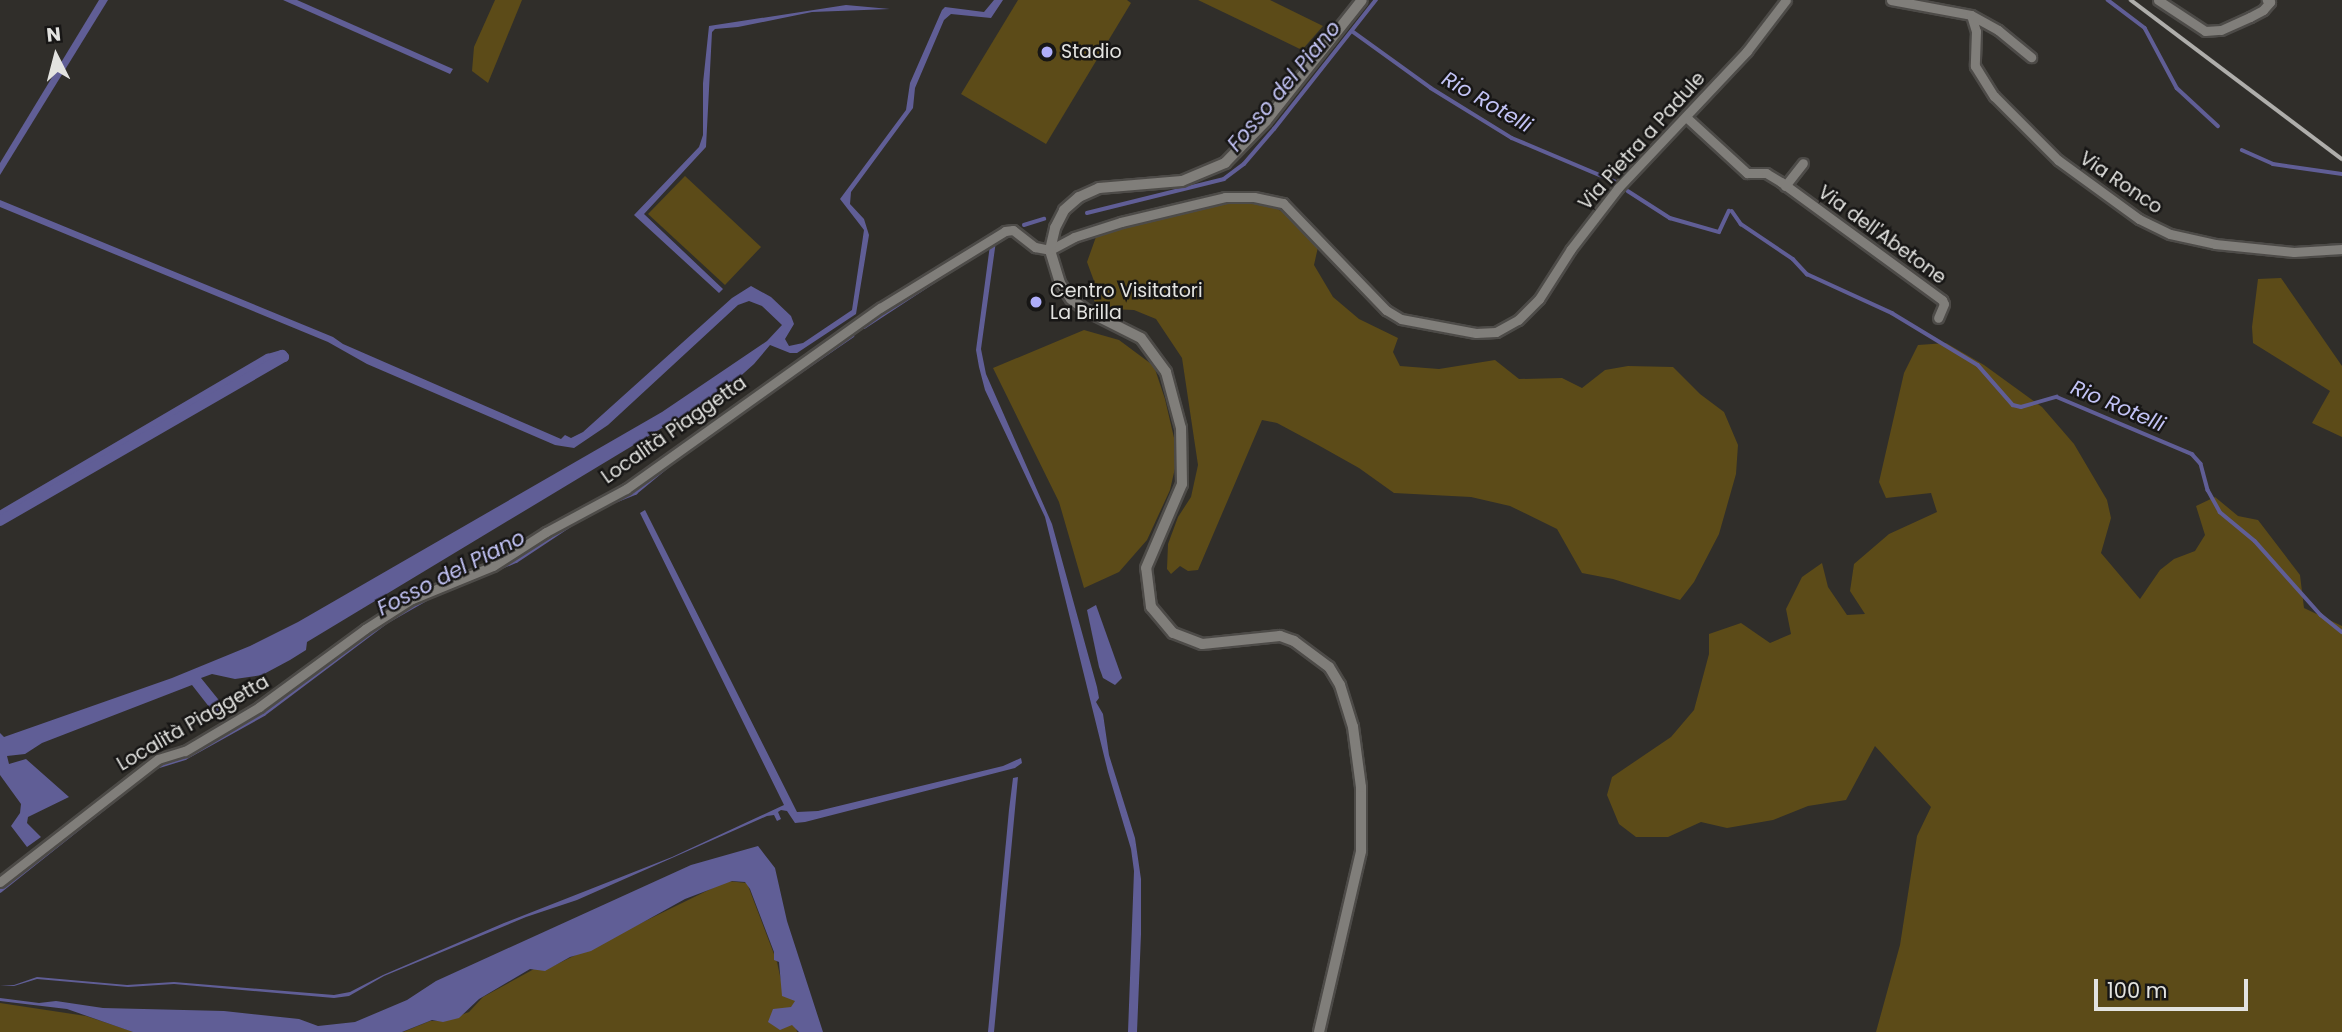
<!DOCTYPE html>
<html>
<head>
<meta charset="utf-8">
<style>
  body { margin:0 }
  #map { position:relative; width:2342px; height:1032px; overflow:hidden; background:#302e2a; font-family:Poppins,sans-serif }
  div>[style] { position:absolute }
  .green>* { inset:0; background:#5c4b18 }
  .water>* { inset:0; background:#605e96 }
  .stream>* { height:3.5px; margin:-1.75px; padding:0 1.75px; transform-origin:1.75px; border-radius:1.75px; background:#605e96 }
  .canal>* { height:10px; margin:-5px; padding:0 5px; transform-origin:5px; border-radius:5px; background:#605e96 }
  .roads { filter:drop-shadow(2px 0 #4d4b48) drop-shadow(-2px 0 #4d4b48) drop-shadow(0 2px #4d4b48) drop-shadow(0 -2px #4d4b48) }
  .minor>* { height:9px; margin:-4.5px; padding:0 4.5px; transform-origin:4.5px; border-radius:4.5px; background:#807e7a }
  .tertiary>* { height:10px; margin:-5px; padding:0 5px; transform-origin:5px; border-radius:5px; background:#807e7a }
  .rail>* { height:3.5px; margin:-1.75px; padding:0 1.75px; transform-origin:1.75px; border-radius:1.75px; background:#afaeab }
  .dots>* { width:19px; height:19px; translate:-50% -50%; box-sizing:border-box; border:4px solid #171615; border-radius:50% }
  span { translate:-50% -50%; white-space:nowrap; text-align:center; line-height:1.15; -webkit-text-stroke:5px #171615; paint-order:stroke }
  .poi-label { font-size:19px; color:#e3e3e0 }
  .left { translate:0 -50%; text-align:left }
  .street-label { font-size:19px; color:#e3e3e0 }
  .water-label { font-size:21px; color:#c2c3f5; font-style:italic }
  .north { position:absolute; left:21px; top:21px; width:70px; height:70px; -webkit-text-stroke:5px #171615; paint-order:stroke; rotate:354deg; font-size:19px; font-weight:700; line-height:28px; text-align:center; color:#e3e3e0 }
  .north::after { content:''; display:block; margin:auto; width:24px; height:32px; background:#e3e3e0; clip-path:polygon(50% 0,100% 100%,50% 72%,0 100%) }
  .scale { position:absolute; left:2094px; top:979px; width:154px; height:32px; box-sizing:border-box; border:4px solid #e3e3e0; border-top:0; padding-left:9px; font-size:21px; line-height:24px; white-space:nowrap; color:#e3e3e0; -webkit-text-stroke:5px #171615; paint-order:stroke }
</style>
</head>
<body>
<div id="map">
  <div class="green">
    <div style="clip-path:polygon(495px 0,522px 0,488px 83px,472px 71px,474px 47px)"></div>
    <div style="clip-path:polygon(1018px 0,1127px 0,1131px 3px,1046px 144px,961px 94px)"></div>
    <div style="clip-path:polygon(1198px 0,1270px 0,1323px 26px,1302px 50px)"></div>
    <div style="clip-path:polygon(685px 176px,761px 247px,725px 285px,648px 214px)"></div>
    <div style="clip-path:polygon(1234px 198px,1270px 205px,1290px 216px,1318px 247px,1314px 265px,1333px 297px,1359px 319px,1398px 338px,1393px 352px,1400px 366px,1439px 369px,1495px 360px,1519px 379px,1562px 378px,1582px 388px,1605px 370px,1628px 366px,1673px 367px,1700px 394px,1724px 412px,1738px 445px,1736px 474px,1719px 534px,1694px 582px,1680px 600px,1613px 579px,1582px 573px,1557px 529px,1510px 506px,1471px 497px,1394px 493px,1359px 468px,1318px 445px,1277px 423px,1262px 420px,1198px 570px,1188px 571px,1180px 566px,1171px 574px,1167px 569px,1168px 544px,1178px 517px,1191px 497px,1198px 465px,1182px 358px,1156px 319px,1134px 310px,1111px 309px,1094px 301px,1094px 281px,1087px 262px,1097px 234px,1101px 232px)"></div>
    <div style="clip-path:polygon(2281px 278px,2342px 366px,2342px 437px,2312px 423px,2330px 391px,2253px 343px,2252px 327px,2258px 279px)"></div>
    <div style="clip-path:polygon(1084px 330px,1119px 340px,1154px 366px,1165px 399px,1178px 455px,1170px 490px,1147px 540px,1119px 572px,1084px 588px,1059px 502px,993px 368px)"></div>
    <div style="clip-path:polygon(1946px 343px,1984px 365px,2042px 407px,2074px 444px,2107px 500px,2111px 518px,2101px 553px,2140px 599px,2160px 570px,2174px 559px,2195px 551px,2205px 535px,2196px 506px,2215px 497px,2238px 516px,2258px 520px,2300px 575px,2304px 608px,2342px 626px,2342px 1032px,1876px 1032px,1900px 945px,1917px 836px,1931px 807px,1875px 746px,1846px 800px,1808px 806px,1773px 820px,1727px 828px,1701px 822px,1668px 837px,1636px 837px,1619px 824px,1607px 795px,1612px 777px,1671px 737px,1694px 710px,1709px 654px,1709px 634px,1741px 623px,1770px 643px,1791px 634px,1786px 609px,1802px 577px,1822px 563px,1828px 587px,1847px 615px,1865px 614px,1850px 591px,1854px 564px,1889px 534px,1937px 512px,1931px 493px,1886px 498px,1879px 482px,1904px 373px,1918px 345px)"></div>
    <div style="clip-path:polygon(727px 881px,747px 883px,777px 962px,784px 994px,796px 999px,792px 1009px,797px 1032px,403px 1032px,430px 1021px,445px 1021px,469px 1012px,483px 997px,534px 969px,545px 970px)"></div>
    <div style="clip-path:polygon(0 1003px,86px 1016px,134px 1032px,0 1032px)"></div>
  </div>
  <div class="water">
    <div style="clip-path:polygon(99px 0,108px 0,0 175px,0 163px)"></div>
    <div style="clip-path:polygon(283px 0,297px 0,453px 69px,450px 74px)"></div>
    <div style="clip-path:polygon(994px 0,1003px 0,991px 18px,951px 14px,944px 20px,915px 88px,913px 108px,851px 192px,850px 204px,864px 219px,869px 235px,856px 314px,797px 353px,790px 353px,770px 345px,754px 364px,725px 390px,307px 642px,306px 650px,290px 660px,262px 675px,235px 679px,212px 674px,201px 678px,222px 704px,223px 715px,217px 717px,192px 685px,42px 743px,25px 754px,7px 756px,9px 764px,26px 759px,69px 797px,28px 817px,27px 823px,41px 837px,27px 847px,11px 826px,20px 813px,21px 804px,0 775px,0 733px,4px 737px,172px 678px,250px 646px,298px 622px,662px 412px,767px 341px,782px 325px,762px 306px,749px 301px,738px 305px,608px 425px,574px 448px,555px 445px,367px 364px,328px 342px,0 207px,0 200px,333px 337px,343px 344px,561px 439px,565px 435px,571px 438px,583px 432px,732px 298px,751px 286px,771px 297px,791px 316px,794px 324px,785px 339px,789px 346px,803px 343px,852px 310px,864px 230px,840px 199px,906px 110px,910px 83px,942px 10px,945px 7px,984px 12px)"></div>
    <div style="clip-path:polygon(846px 5px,890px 9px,812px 12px,738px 27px,715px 29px,712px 32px,706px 147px,644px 214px,723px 289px,719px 293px,634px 215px,699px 147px,703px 135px,703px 83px,709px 26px)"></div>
    <div style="clip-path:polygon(996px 241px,981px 349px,986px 374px,1052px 524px,1097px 687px,1099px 698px,1096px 702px,1103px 714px,1109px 755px,1135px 838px,1141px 879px,1141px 934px,1137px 1032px,1128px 1032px,1134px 871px,1131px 849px,1108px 772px,1045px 517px,985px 390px,979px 367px,976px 350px,990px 245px)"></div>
    <div style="clip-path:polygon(645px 510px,797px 812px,818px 811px,1003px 766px,1021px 758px,1022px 763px,1015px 768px,805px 822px,795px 823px,787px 811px,781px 810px,778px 812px,781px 819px,777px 821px,774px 815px,767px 816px,577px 900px,526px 917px,384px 976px,349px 996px,334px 998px,174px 984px,128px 987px,37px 979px,14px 986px,0 985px,14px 985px,37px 977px,127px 985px,174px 982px,334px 995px,350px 992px,383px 975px,504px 923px,672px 857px,784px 805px,640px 513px)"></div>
    <div style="clip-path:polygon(1096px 605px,1122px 678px,1115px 685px,1103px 678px,1099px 667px,1087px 610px)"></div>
    <div style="clip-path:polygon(1018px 777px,994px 1032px,988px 1032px,1009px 810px,1013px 778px)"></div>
    <div style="clip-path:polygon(758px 846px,775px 868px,787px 921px,823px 1032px,799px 1032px,792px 1025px,780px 1030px,768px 1022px,773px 1009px,791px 1007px,795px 1001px,782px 996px,779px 962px,774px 960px,774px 952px,750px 889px,745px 882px,732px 881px,685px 899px,591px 951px,570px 957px,545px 971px,530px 969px,479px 999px,459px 1018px,443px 1022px,432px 1020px,402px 1032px,133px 1032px,67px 1009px,0 1001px,0 998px,39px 1003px,56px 1001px,103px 1008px,224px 1011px,299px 1019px,318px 1026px,355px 1022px,407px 1000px,436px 981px,691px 865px)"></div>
  </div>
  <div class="stream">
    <div style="left:2108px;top:0;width:46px;rotate:37.1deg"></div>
    <div style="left:2145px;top:28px;width:68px;rotate:61.9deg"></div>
    <div style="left:2177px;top:88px;width:56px;rotate:42.8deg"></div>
    <div style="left:1352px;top:31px;width:97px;rotate:35.8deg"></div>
    <div style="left:1431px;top:88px;width:95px;rotate:31.7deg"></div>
    <div style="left:1512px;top:138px;width:113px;rotate:22.9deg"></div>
    <div style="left:2242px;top:150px;width:34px;rotate:24deg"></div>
    <div style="left:2273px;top:164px;width:70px;rotate:8.2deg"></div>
    <div style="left:1628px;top:191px;width:50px;rotate:32.7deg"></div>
    <div style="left:1670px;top:218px;width:51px;rotate:15.9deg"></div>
    <div style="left:1719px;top:232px;width:23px;rotate:-65deg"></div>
    <div style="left:1732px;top:211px;width:16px;rotate:55deg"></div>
    <div style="left:1741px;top:224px;width:63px;rotate:33.9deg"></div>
    <div style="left:1793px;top:259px;width:21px;rotate:47deg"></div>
    <div style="left:1807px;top:274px;width:94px;rotate:24.6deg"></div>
    <div style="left:1892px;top:313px;width:100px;rotate:31.2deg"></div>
    <div style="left:1978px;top:365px;width:53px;rotate:48.8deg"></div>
    <div style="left:2013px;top:405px;width:8px;rotate:14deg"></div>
    <div style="left:2021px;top:407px;width:37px;rotate:-16deg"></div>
    <div style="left:2057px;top:397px;width:147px;rotate:22.9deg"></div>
    <div style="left:2192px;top:454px;width:13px;rotate:48deg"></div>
    <div style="left:2201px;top:464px;width:27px;rotate:75deg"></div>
    <div style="left:2208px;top:490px;width:25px;rotate:61deg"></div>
    <div style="left:2220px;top:512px;width:45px;rotate:39.6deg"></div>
    <div style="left:2255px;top:541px;width:99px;rotate:48.3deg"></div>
    <div style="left:2321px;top:615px;width:27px;rotate:39deg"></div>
    <div style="left:1087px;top:213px;width:141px;rotate:-13.9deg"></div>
    <div style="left:1224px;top:179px;width:25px;rotate:-37deg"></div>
    <div style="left:1244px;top:164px;width:46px;rotate:-49.4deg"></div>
    <div style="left:1274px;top:129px;width:164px;rotate:-51.7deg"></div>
    <div style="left:1024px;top:225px;width:21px;rotate:-17deg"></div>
    <div style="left:864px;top:327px;width:128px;rotate:-33.2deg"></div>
    <div style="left:744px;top:410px;width:131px;rotate:-34.4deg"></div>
    <div style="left:603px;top:506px;width:35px;rotate:-22deg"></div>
    <div style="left:635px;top:493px;width:60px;rotate:-39.6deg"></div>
    <div style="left:0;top:891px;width:199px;rotate:-38.5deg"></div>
    <div style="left:156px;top:767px;width:30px;rotate:-17deg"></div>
    <div style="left:185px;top:758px;width:90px;rotate:-29.1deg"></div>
    <div style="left:264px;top:714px;width:153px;rotate:-37deg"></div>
    <div style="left:386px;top:622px;width:48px;rotate:-29.7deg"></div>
    <div style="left:428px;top:598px;width:95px;rotate:-22.8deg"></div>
    <div style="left:516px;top:561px;width:74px;rotate:-33.5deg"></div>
  </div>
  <div class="canal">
    <div style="left:0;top:516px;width:311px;rotate:-30.4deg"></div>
    <div style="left:268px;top:359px;width:15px;rotate:-16deg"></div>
    <div style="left:282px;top:355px;width:3px;rotate:45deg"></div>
    <div style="left:284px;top:357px;width:328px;rotate:150deg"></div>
  </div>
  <div class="roads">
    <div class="minor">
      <div style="left:1891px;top:0;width:81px;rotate:10.6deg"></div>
      <div style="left:1971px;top:15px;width:31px;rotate:29deg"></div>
      <div style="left:1998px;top:30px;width:43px;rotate:39.3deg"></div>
      <div style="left:2158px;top:0;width:56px;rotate:33.4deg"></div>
      <div style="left:2205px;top:31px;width:16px;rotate:-4deg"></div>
      <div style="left:2221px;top:30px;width:32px;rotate:-24deg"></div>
      <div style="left:2250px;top:17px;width:15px;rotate:-28deg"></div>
      <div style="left:2263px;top:10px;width:11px;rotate:-49deg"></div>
      <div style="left:2270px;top:2px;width:4px;rotate:-146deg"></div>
      <div style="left:1971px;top:15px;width:17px;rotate:73deg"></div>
      <div style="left:1976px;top:31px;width:35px;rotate:92deg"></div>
      <div style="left:1975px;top:66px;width:36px;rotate:58deg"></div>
      <div style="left:1994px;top:96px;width:91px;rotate:45deg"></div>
      <div style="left:2058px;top:160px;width:100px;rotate:36.1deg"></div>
      <div style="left:2139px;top:219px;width:34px;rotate:26deg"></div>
      <div style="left:2170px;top:234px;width:46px;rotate:12.5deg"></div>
      <div style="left:2215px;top:244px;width:79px;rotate:5.8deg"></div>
      <div style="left:2294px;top:252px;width:48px;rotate:-3.6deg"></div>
      <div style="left:1686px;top:117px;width:83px;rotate:42.6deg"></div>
      <div style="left:1747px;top:173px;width:19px"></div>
      <div style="left:1766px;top:173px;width:17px;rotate:31deg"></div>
      <div style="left:1781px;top:182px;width:200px;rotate:36.2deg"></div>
      <div style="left:1942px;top:300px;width:4px;rotate:63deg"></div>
      <div style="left:1944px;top:304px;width:15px;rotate:113deg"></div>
      <div style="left:1785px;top:186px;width:29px;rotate:-52deg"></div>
      <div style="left:0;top:882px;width:200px;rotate:-37.9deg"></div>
      <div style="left:158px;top:759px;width:28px;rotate:-17deg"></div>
      <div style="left:185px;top:751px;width:86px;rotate:-30.7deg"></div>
      <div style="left:259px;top:707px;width:132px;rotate:-36.3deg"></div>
      <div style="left:365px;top:629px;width:56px;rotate:-32.6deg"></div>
      <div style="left:412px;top:599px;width:87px;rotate:-22.2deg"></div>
      <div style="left:493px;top:566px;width:63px;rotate:-32.7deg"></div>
      <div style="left:546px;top:532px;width:91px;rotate:-28.3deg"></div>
      <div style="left:626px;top:489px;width:312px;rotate:-35.5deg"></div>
      <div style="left:880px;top:308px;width:147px;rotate:-31.6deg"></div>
      <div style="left:1005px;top:231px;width:8px;rotate:-7deg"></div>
      <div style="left:1013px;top:230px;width:28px;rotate:38deg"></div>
      <div style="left:1035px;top:247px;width:15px;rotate:11deg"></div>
      <div style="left:1050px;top:250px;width:27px;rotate:-28deg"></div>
      <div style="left:1074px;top:237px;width:49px;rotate:-17.7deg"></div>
      <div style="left:1121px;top:222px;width:107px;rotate:-13.5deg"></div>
      <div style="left:1225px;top:197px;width:29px"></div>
      <div style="left:1254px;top:197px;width:30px;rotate:12deg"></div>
      <div style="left:1283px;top:203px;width:149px;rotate:46.1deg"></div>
      <div style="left:1386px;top:310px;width:17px;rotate:31deg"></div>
      <div style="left:1401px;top:319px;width:76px;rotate:10.6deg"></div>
      <div style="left:1476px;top:333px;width:20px;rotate:-3deg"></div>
      <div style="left:1496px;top:332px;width:25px;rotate:-29deg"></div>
      <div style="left:1518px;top:320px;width:30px;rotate:-45deg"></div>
      <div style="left:1539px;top:299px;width:59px;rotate:-57.4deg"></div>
      <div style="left:1571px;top:249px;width:77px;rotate:-52.4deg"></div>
      <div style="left:1618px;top:188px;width:188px;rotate:-46.7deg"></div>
      <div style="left:1747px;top:51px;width:64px;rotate:-52.6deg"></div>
    </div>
    <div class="tertiary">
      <div style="left:1319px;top:1032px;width:186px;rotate:-76.9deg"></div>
      <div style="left:1361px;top:851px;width:64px;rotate:-90deg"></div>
      <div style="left:1361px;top:787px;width:61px;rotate:-97.6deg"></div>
      <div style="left:1353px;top:727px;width:44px;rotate:-107.2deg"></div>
      <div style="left:1340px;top:685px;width:21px;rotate:-121deg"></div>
      <div style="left:1329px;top:667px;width:44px;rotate:-143.4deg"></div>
      <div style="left:1294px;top:641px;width:15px;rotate:-160deg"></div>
      <div style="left:1280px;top:636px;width:78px;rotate:174.1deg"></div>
      <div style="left:1202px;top:644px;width:31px;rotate:-159deg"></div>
      <div style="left:1173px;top:633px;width:34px;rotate:-130deg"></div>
      <div style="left:1151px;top:607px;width:39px;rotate:-97deg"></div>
      <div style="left:1146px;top:568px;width:91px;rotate:-66.8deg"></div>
      <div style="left:1182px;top:484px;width:56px;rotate:-91deg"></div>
      <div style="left:1181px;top:428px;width:58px;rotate:-105deg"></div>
      <div style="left:1166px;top:372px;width:42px;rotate:-126.3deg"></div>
      <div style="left:1141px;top:338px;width:60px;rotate:-153.4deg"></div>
      <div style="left:1087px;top:311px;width:20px;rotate:-143deg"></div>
      <div style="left:1071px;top:299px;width:19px;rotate:-125deg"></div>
      <div style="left:1060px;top:283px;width:34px;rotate:-107deg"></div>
      <div style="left:1050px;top:250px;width:23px;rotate:-77deg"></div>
      <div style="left:1055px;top:228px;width:20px;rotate:-63deg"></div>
      <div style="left:1064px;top:210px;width:20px;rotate:-41deg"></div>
      <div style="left:1079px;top:197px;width:22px;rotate:-24deg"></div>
      <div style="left:1099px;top:188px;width:83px;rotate:-4.8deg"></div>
      <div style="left:1182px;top:181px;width:47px;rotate:-22.7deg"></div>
      <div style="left:1225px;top:163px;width:59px;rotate:-45.7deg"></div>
      <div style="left:1266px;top:121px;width:154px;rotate:-51.6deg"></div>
    </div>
  </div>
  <div class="rail">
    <div style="left:2131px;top:0;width:264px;rotate:37deg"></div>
  </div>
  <div class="dots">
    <div style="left:1047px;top:52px;background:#afaefa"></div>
    <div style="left:1036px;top:302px;background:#afaefa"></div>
  </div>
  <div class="poi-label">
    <span class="left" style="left:1061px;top:52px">Stadio</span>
    <span class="left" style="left:1050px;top:302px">Centro Visitatori<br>La Brilla</span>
  </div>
  <div class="street-label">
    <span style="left:1642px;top:141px;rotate:-48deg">Via Pietra a Padule</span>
    <span style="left:2121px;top:183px;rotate:34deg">Via Ronco</span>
    <span style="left:1882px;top:235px;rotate:36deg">Via dell'Abetone</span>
    <span style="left:674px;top:430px;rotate:-35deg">Località Piaggetta</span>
    <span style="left:193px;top:723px;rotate:-30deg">Località Piaggetta</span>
  </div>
  <div class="water-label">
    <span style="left:1284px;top:86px;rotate:-50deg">Fosso del Piano</span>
    <span style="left:1487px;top:102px;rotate:30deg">Rio Rotelli</span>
    <span style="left:2118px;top:406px;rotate:23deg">Rio Rotelli</span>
    <span style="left:451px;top:573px;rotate:-27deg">Fosso del Piano</span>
  </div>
  <div class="north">N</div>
  <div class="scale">100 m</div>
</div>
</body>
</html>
